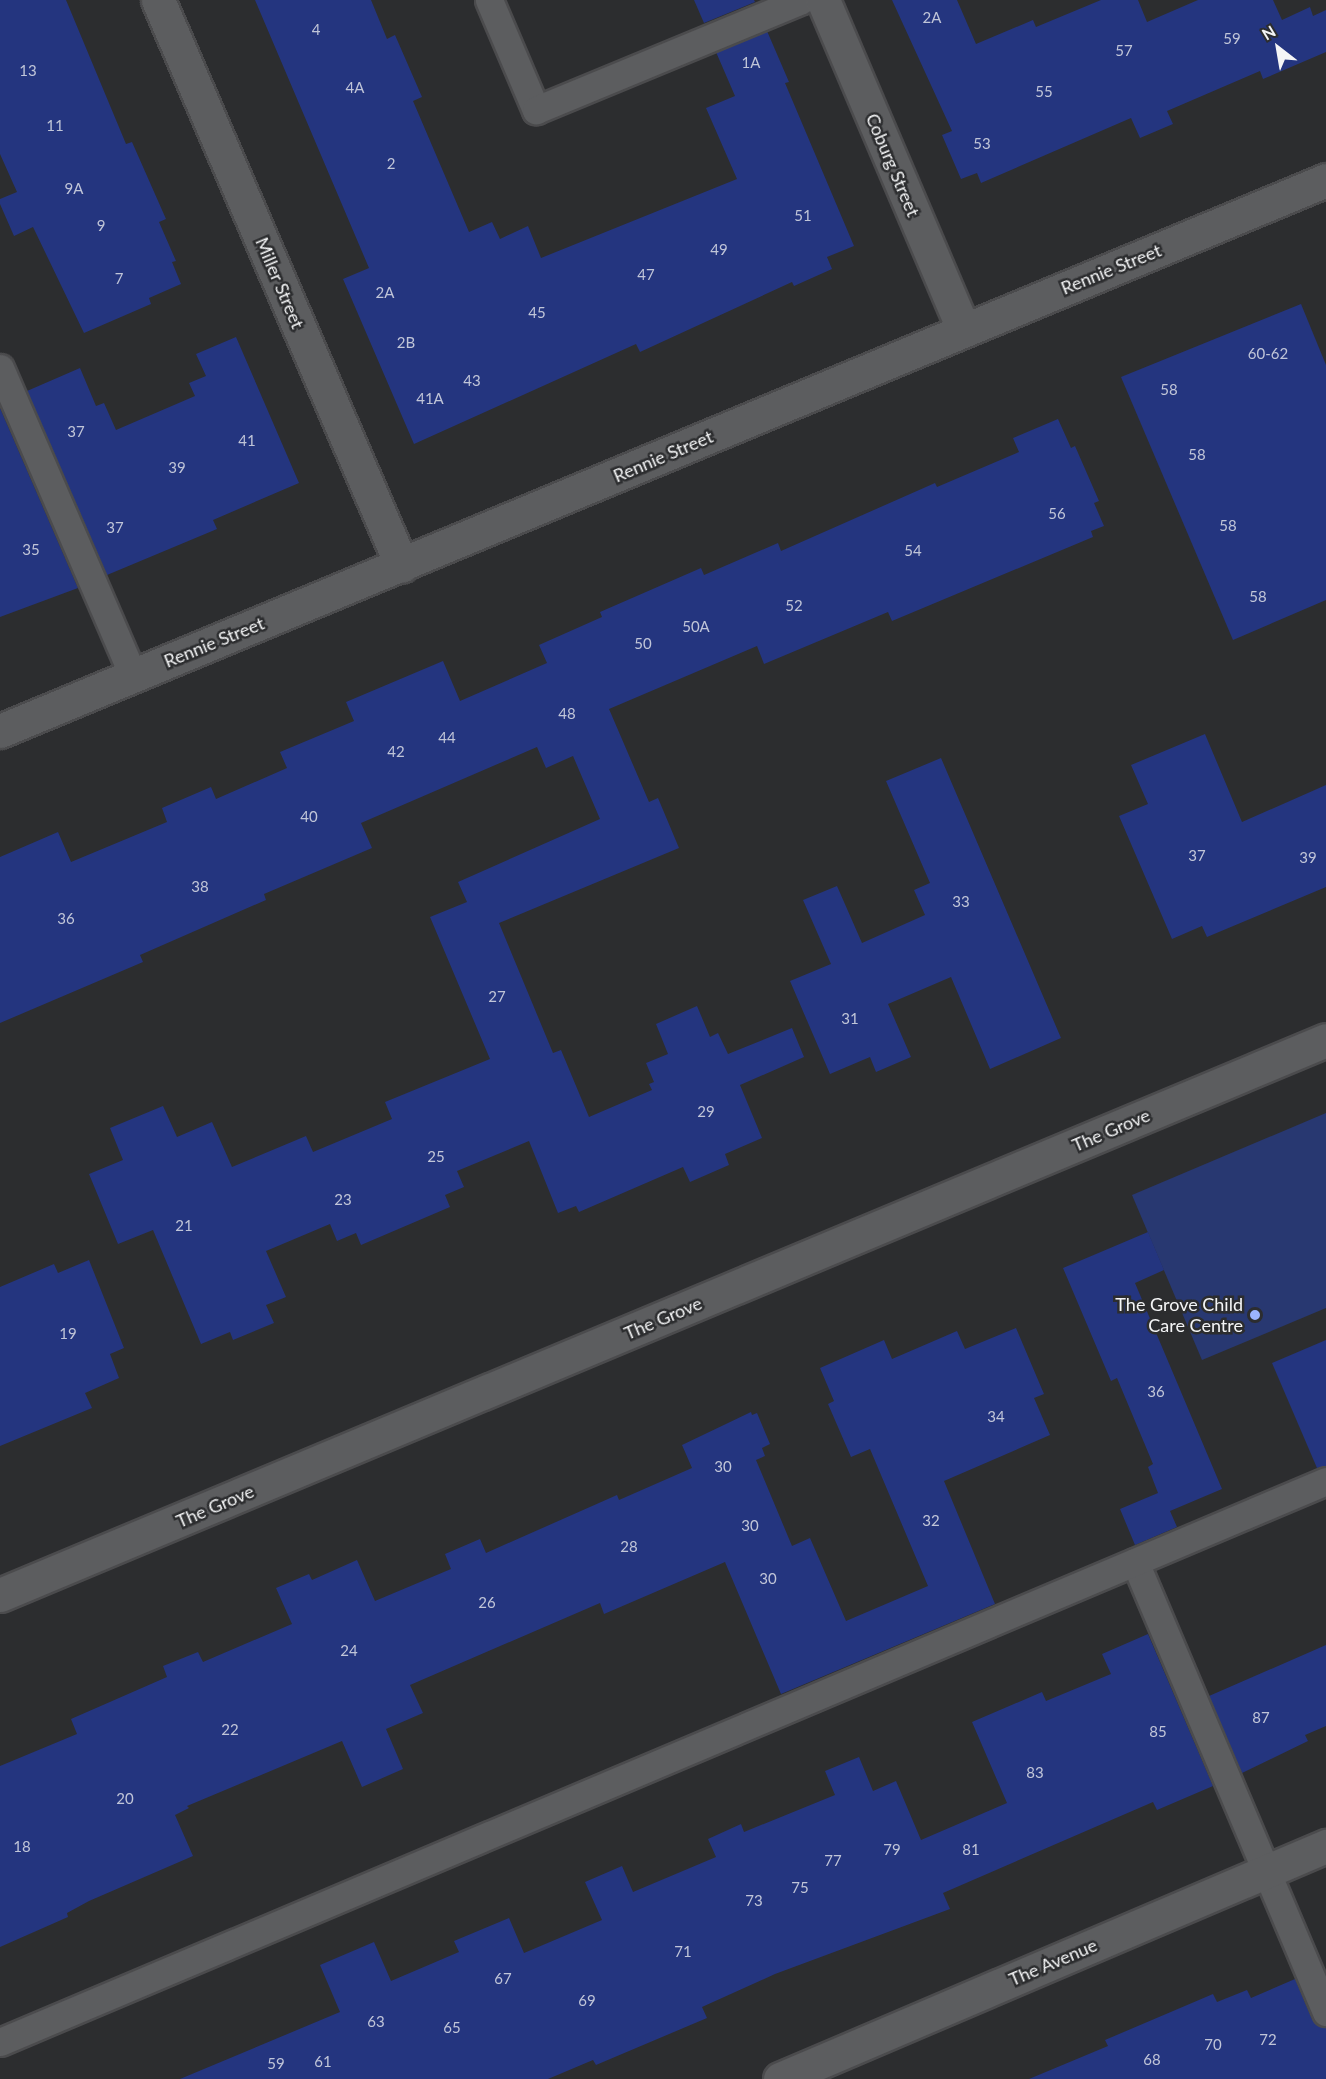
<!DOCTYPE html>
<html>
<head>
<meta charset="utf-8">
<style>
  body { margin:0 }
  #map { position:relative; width:1326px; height:2079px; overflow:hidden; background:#2c2d2f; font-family:Lato,sans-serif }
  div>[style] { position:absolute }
  .green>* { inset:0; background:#283871 }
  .building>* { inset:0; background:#24357f }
  .roads { filter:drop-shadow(2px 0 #4b4b4d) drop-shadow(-2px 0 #4b4b4d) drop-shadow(0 2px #4b4b4d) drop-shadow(0 -2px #4b4b4d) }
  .lane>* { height:27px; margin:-13.5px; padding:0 13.5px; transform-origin:13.5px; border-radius:13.5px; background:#5c5d5f }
  .street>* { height:33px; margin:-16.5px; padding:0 16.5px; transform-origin:16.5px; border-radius:16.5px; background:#5c5d5f }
  .dots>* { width:16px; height:16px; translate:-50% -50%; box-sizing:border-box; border:3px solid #2c2d2f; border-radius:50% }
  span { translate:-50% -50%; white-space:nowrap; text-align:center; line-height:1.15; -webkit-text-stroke:5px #2c2d2f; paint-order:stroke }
  .number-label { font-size:15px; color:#c0c5d8 }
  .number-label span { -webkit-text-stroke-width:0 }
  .street-label { font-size:18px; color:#f4f5f6 }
  .poi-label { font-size:18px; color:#f4f5f6 }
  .right { translate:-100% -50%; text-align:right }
  .north { position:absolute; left:1248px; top:18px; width:60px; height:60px; -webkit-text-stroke:4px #2c2d2f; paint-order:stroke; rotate:329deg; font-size:16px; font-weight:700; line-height:24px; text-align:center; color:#f4f5f6 }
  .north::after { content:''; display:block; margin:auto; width:21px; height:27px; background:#f4f5f6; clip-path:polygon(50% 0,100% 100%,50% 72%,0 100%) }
</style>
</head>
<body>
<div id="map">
  <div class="green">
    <div style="clip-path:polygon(1326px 1113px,1326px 1308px,1202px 1360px,1132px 1195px)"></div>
  </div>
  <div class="building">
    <div style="clip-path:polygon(0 0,66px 0,126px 144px,132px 142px,166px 219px,159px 222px,176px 261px,172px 262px,181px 284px,149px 298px,151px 304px,84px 333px,33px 227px,14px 236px,0 204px,0 199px,17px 192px,0 154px)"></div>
    <div style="clip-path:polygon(255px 0,371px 0,387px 39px,395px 35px,422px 97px,413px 101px,469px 232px,492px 222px,500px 239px,528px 226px,541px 258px,737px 179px,706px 108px,735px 96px,716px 52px,767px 31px,789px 82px,785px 83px,854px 246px,827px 257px,832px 269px,794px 286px,792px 282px,640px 352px,636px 344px,414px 444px,343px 279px,369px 268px)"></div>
    <div style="clip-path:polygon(694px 0,754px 0,755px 2px,704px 23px)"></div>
    <div style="clip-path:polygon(892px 0,957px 0,976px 44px,1033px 20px,1036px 27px,1101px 0,1138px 0,1147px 22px,1198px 0,1273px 0,1282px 20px,1310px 7px,1313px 16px,1326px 10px,1326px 52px,1263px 79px,1260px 71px,1167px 111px,1173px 124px,1140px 138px,1131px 118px,981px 183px,977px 173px,961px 179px,942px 135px,952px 131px)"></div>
    <div style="clip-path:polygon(1301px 304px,1326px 365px,1326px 600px,1233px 640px,1121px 377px)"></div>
    <div style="clip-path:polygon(236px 337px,299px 483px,213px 520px,217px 529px,107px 575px,27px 391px,80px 368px,96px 406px,104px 403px,116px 430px,195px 396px,189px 383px,206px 376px,196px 354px)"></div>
    <div style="clip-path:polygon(0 408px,78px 588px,0 617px)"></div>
    <div style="clip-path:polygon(1058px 419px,1071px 448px,1075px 446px,1099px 501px,1094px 503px,1104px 526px,1091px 531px,1093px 537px,892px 621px,888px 612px,764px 664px,757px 646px,609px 709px,649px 802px,658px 798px,679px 848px,499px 923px,553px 1053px,561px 1050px,589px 1117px,652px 1090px,649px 1084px,654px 1082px,646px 1063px,668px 1054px,656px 1024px,697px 1006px,710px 1037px,718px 1033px,728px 1054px,792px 1028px,804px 1057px,740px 1085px,762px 1138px,725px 1154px,729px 1165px,690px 1182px,683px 1167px,579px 1212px,576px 1206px,558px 1213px,529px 1141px,457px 1171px,464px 1187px,445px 1195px,450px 1207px,361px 1245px,356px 1233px,337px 1241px,330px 1224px,266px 1251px,286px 1297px,266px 1305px,274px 1323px,233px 1340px,230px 1332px,201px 1344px,153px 1230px,118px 1244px,89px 1174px,123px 1160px,110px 1128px,163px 1106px,177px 1137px,212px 1122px,232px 1167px,306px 1136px,313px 1152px,392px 1119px,385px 1102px,490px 1059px,430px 917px,467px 902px,458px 882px,600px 819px,573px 756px,546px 768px,537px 747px,361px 823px,372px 848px,264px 894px,266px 900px,140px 955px,143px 962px,0 1023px,0 857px,58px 832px,71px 862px,167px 822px,162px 808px,211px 787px,216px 799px,287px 768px,280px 752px,354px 721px,346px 702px,443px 661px,460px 701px,547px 663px,539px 645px,602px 617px,600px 612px,701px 568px,704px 575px,778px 543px,781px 551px,935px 483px,937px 487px,1019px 452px,1013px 438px)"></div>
    <div style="clip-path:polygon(1205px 734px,1242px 822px,1326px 785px,1326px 887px,1207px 937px,1202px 926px,1172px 939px,1119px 816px,1148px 804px,1131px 765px)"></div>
    <div style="clip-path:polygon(941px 758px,1061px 1038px,990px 1069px,951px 977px,888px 1004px,911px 1057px,876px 1072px,870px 1057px,830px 1074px,790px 981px,831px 964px,803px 900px,837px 886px,862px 943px,925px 915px,914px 890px,930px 883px,886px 781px)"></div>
    <div style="clip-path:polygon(1148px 1232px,1164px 1270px,1135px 1283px,1222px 1489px,1170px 1511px,1177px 1527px,1135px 1545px,1120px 1509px,1158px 1493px,1148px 1467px,1153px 1464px,1117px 1378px,1111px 1381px,1063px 1268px)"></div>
    <div style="clip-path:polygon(89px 1260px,124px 1348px,110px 1354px,119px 1378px,85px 1393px,92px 1408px,0 1446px,0 1287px,54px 1264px,58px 1273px)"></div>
    <div style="clip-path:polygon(1016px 1328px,1044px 1394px,1034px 1398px,1050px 1435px,944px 1481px,995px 1604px,781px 1694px,725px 1562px,604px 1614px,600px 1603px,410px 1685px,423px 1713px,386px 1729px,403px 1769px,362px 1787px,342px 1741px,187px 1806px,189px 1808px,175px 1815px,193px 1856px,89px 1901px,67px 1913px,68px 1917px,0 1947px,0 1766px,77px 1734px,71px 1719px,167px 1677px,163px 1666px,198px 1652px,203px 1662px,292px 1624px,276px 1588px,309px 1574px,312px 1580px,357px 1560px,375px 1601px,451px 1569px,445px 1554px,480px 1539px,486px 1553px,617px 1495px,619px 1500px,692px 1468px,682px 1445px,751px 1412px,752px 1415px,757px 1413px,770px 1444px,762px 1448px,765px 1456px,756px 1460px,792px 1546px,810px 1538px,846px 1621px,928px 1586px,870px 1449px,851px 1457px,828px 1404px,834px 1401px,820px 1368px,884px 1340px,892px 1359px,957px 1331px,965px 1349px)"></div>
    <div style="clip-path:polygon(1326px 1340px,1326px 1466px,1317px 1468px,1272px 1363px)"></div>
    <div style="clip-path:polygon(1148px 1634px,1213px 1786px,1157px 1810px,1153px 1802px,943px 1893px,950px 1909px,775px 1974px,702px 2007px,707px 2018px,596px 2065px,593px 2060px,548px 2079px,180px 2079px,340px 2012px,320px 1965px,374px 1942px,391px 1981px,459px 1952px,454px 1941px,509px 1918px,524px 1953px,602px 1920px,585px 1882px,622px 1866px,633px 1892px,716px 1857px,708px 1839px,741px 1824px,744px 1832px,835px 1795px,825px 1771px,859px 1757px,873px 1791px,896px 1781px,921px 1840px,1007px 1803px,972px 1722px,1042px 1692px,1046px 1701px,1111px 1674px,1102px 1654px)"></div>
    <div style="clip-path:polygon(1326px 1645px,1326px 1726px,1305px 1735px,1308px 1741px,1242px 1773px,1209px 1696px)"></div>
    <div style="clip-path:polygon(1295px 1979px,1312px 2019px,1326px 2027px,1326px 2079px,1029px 2079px,1108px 2046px,1105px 2040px,1213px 1994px,1217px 2002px,1247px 1990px,1251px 1998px)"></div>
  </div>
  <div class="roads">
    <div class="lane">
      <div style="left:489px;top:0;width:120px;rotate:66.9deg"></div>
      <div style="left:536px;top:110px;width:287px;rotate:-22.5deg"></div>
      <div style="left:0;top:368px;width:335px;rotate:66.6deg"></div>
      <div style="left:1135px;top:1562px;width:489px;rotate:67deg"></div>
      <div style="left:0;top:2042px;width:1440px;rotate:-22.93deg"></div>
    </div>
    <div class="street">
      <div style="left:158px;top:0;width:616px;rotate:66.68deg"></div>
      <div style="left:823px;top:0;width:358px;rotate:66.9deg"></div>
      <div style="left:0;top:731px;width:1436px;rotate:-22.56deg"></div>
      <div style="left:0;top:1595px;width:1437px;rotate:-22.71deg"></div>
      <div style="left:780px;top:2079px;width:594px;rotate:-23.11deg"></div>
    </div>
  </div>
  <div class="dots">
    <div style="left:1255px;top:1315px;background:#9bb4fd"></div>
  </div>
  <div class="number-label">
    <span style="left:932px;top:18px">2A</span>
    <span style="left:316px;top:30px">4</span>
    <span style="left:1232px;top:39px">59</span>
    <span style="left:1124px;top:51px">57</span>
    <span style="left:751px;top:63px">1A</span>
    <span style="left:28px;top:71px">13</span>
    <span style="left:355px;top:88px">4A</span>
    <span style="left:1044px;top:92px">55</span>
    <span style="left:55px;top:126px">11</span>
    <span style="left:982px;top:144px">53</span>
    <span style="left:391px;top:164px">2</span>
    <span style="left:74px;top:189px">9A</span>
    <span style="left:803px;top:216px">51</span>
    <span style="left:101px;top:226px">9</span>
    <span style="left:719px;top:250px">49</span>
    <span style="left:646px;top:275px">47</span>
    <span style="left:119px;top:279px">7</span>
    <span style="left:385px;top:293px">2A</span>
    <span style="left:537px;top:313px">45</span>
    <span style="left:406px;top:343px">2B</span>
    <span style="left:1268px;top:354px">60-62</span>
    <span style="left:472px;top:381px">43</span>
    <span style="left:1169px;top:390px">58</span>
    <span style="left:430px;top:399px">41A</span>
    <span style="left:76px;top:432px">37</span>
    <span style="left:247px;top:441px">41</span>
    <span style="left:1197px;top:455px">58</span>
    <span style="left:177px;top:468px">39</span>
    <span style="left:1057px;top:514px">56</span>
    <span style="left:1228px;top:526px">58</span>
    <span style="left:115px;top:528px">37</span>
    <span style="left:31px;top:550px">35</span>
    <span style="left:913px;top:551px">54</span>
    <span style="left:1258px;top:597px">58</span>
    <span style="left:794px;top:606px">52</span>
    <span style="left:696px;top:627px">50A</span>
    <span style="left:643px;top:644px">50</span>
    <span style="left:567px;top:714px">48</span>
    <span style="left:447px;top:738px">44</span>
    <span style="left:396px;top:752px">42</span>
    <span style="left:309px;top:817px">40</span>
    <span style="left:1197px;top:856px">37</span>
    <span style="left:1308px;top:858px">39</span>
    <span style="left:200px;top:887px">38</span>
    <span style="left:961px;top:902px">33</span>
    <span style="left:66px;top:919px">36</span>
    <span style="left:497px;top:997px">27</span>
    <span style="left:850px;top:1019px">31</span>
    <span style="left:706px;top:1112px">29</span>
    <span style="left:436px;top:1157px">25</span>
    <span style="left:343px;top:1200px">23</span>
    <span style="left:184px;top:1226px">21</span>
    <span style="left:68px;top:1334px">19</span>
    <span style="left:1156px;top:1392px">36</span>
    <span style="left:996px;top:1417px">34</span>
    <span style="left:723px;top:1467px">30</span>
    <span style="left:931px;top:1521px">32</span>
    <span style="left:750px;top:1526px">30</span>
    <span style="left:629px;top:1547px">28</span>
    <span style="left:768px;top:1579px">30</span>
    <span style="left:487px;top:1603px">26</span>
    <span style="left:349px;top:1651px">24</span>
    <span style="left:1261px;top:1718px">87</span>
    <span style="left:230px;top:1730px">22</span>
    <span style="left:1158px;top:1732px">85</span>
    <span style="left:1035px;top:1773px">83</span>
    <span style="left:125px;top:1799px">20</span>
    <span style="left:22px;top:1847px">18</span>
    <span style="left:892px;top:1850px">79</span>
    <span style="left:971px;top:1850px">81</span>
    <span style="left:833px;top:1861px">77</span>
    <span style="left:800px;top:1888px">75</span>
    <span style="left:754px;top:1901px">73</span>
    <span style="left:683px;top:1952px">71</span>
    <span style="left:503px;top:1979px">67</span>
    <span style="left:587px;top:2001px">69</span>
    <span style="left:376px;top:2022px">63</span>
    <span style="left:452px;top:2028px">65</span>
    <span style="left:1268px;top:2040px">72</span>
    <span style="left:1213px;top:2045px">70</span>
    <span style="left:1152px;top:2060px">68</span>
    <span style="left:323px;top:2062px">61</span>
    <span style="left:276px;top:2064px">59</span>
  </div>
  <div class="street-label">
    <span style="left:893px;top:165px;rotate:67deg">Coburg Street</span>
    <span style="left:1111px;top:269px;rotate:-22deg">Rennie Street</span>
    <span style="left:280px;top:283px;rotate:67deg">Miller Street</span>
    <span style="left:663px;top:456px;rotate:-23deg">Rennie Street</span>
    <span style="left:214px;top:642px;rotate:-22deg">Rennie Street</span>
    <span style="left:1111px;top:1130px;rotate:-23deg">The Grove</span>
    <span style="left:663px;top:1318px;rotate:-23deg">The Grove</span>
    <span style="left:215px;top:1506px;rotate:-23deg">The Grove</span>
    <span style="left:1053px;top:1962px;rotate:-23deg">The Avenue</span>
  </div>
  <div class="poi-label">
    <span class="right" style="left:1243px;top:1315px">The Grove Child<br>Care Centre</span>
  </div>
  <div class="north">N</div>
</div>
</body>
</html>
